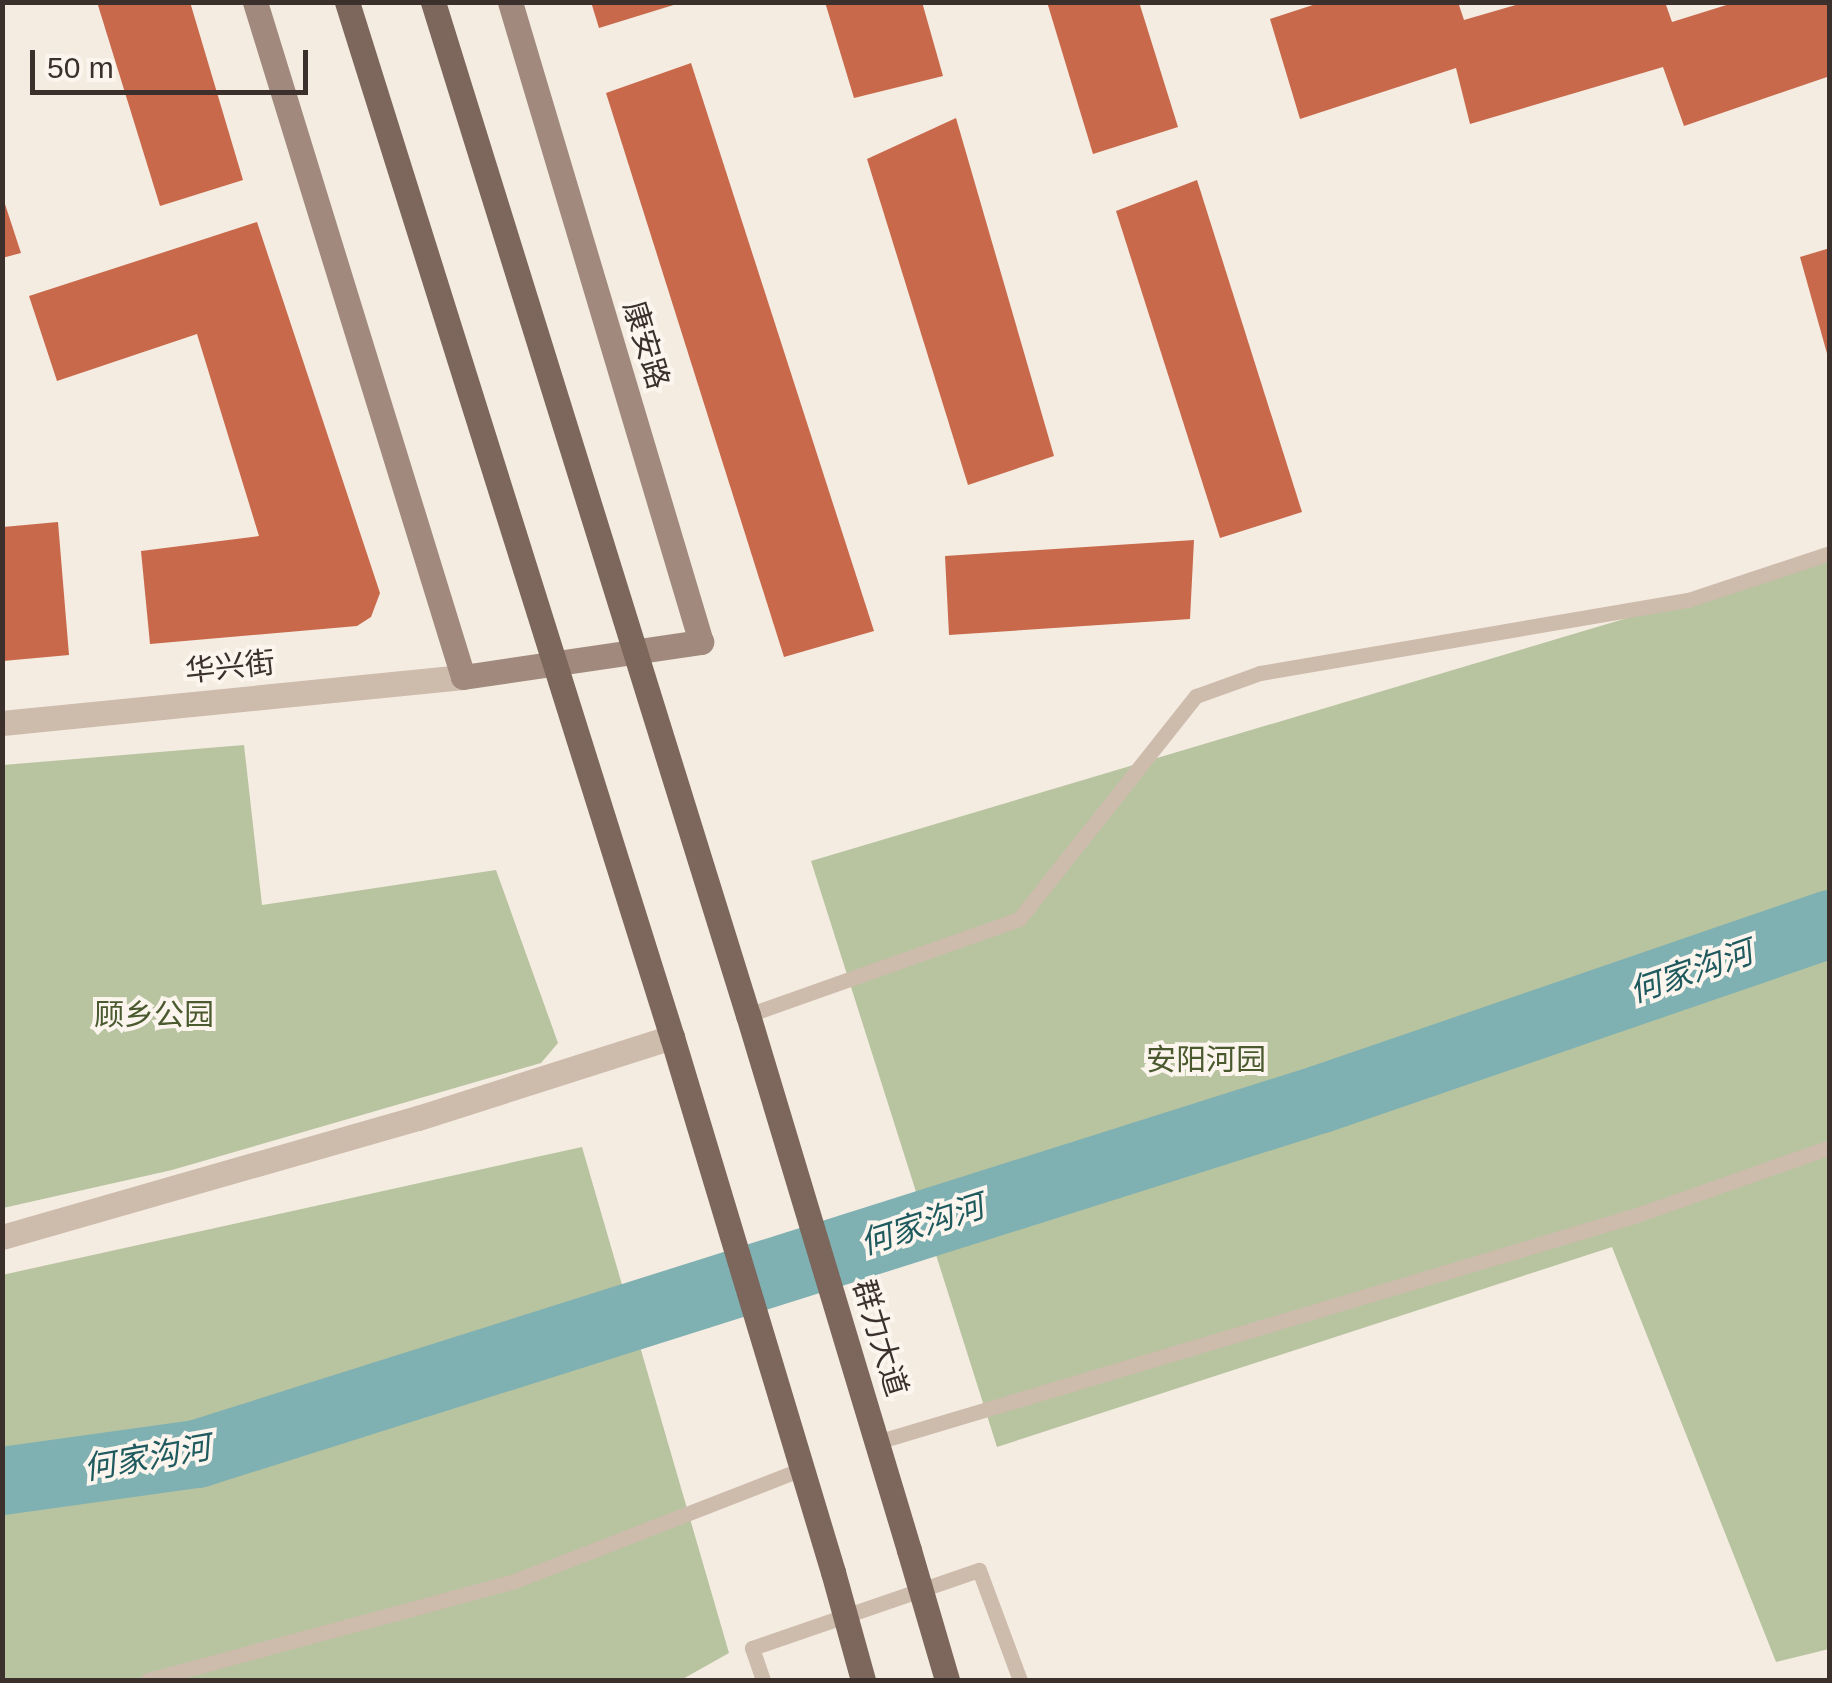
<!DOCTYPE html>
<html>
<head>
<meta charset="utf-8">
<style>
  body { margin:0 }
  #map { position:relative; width:1832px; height:1683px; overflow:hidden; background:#f4ebe1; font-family:Helvetica,"Noto Sans SC",sans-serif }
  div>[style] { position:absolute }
  .green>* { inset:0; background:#b8c4a0 }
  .river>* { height:68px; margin:-34px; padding:0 34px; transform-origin:34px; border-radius:34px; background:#7fb0b2 }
  .building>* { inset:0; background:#c8694b }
  .lane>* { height:15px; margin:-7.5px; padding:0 7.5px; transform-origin:7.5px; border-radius:7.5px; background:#cdbbac }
  .street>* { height:25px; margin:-12.5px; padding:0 12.5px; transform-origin:12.5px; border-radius:12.5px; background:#cdbbac }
  .secondary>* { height:25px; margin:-12.5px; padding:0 12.5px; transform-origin:12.5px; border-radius:12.5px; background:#a18a7d }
  .primary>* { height:25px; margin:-12.5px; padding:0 12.5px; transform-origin:12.5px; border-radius:12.5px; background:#7d675c }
  .primary-bridge>* { height:25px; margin:-12.5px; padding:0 12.5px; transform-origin:12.5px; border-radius:12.5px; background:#7d675c }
  span { translate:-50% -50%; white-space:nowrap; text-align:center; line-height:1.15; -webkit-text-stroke:8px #fbf5ee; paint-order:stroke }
  .street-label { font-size:30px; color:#3b302b }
  .park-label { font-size:30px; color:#4a5a2e }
  .water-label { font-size:32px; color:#1f5a5e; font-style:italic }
  .frame { position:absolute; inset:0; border:5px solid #3b302b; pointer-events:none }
  .scale { position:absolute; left:30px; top:50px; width:278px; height:45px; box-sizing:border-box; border:5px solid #3b302b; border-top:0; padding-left:12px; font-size:30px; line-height:35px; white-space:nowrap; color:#3b302b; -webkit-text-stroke:8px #fbf5ee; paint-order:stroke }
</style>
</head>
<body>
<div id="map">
  <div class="green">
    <div style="clip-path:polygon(1829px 558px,1829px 1649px,1776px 1662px,1612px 1247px,997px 1447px,811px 861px)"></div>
    <div style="clip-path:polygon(244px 745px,262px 905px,496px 870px,558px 1043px,541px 1063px,172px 1170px,3px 1208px,3px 765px)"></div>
    <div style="clip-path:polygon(582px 1147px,729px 1653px,681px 1680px,3px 1680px,2px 1275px)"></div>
  </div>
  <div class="river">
    <div style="left:2px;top:1481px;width:197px;rotate:-7.9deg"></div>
    <div style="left:197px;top:1454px;width:1179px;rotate:-17.53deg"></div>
    <div style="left:1321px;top:1099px;width:538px;rotate:-18.97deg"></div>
  </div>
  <div class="building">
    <div style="clip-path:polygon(97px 2px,190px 2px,243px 180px,160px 206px)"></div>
    <div style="clip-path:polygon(591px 2px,680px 2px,680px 3px,599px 28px)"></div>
    <div style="clip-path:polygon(825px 2px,922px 2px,943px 76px,854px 98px)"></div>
    <div style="clip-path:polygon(1047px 2px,1139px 2px,1178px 127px,1093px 154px)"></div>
    <div style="clip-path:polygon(1322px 2px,1458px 2px,1464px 20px,1526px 2px,1665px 2px,1672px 22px,1736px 2px,1830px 2px,1830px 76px,1684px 126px,1663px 67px,1470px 124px,1456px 68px,1300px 119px,1270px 19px)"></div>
    <div style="clip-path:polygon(691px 63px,874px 631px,784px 657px,606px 93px)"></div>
    <div style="clip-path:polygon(956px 118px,1054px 456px,968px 485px,867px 159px)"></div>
    <div style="clip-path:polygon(1197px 180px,1302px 512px,1220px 538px,1116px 211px)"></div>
    <div style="clip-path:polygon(2px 195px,21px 253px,2px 258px)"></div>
    <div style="clip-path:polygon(257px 222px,380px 593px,371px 617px,357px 626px,150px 644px,141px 551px,259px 536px,197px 334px,57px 381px,29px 296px)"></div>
    <div style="clip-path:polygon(1830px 248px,1830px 357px,1828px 357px,1800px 257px)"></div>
    <div style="clip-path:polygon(58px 522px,69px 655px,3px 661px,3px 527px)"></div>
    <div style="clip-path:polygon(1194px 540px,1190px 619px,949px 635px,945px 556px)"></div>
  </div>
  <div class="lane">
    <div style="left:748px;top:1015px;width:288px;rotate:-19.5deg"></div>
    <div style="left:1019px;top:919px;width:285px;rotate:-51.6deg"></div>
    <div style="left:1196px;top:696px;width:68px;rotate:-19.8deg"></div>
    <div style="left:1260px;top:673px;width:434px;rotate:-9.7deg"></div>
    <div style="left:1688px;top:600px;width:150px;rotate:-18.3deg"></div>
    <div style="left:877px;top:1442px;width:793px;rotate:-16.63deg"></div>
    <div style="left:1637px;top:1215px;width:205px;rotate:-19.4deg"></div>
    <div style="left:148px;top:1680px;width:377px;rotate:-15.1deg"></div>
    <div style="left:512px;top:1582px;width:308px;rotate:-21.3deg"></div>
    <div style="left:763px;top:1680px;width:34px;rotate:-109deg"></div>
    <div style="left:752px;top:1648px;width:240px;rotate:-19deg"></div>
    <div style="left:979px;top:1570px;width:117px;rotate:69.6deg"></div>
  </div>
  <div class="street">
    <div style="left:2px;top:723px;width:463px;rotate:-5.7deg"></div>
    <div style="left:2px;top:1237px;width:433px;rotate:-16deg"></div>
    <div style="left:418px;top:1118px;width:267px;rotate:-17.7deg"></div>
  </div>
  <div class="secondary">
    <div style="left:255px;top:2px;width:706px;rotate:72.87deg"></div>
    <div style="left:463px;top:677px;width:241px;rotate:-8.4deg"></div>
    <div style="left:701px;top:642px;width:668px;rotate:-106.62deg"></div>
  </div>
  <div class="primary">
    <div style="left:748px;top:1015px;width:559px;rotate:73.25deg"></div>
    <div style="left:672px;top:1037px;width:559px;rotate:73.25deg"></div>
  </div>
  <div class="primary-bridge">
    <div style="left:347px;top:2px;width:1085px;rotate:72.57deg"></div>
    <div style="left:433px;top:2px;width:1061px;rotate:72.73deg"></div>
    <div style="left:909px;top:1550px;width:135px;rotate:73.7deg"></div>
    <div style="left:833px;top:1572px;width:112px;rotate:74.5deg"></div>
  </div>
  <div class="street-label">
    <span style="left:646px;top:345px;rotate:73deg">康安路</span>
    <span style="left:230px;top:667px;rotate:-6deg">华兴街</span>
    <span style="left:880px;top:1338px;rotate:73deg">群力大道</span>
  </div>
  <div class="park-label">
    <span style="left:154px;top:1015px">顾乡公园</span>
    <span style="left:1206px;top:1060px">安阳河园</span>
  </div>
  <div class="water-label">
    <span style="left:1691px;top:972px;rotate:-19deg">何家沟河</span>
    <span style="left:922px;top:1225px;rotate:-18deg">何家沟河</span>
    <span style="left:147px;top:1458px;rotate:-10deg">何家沟河</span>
  </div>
  <div class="frame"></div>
  <div class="scale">50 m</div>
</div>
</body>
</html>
